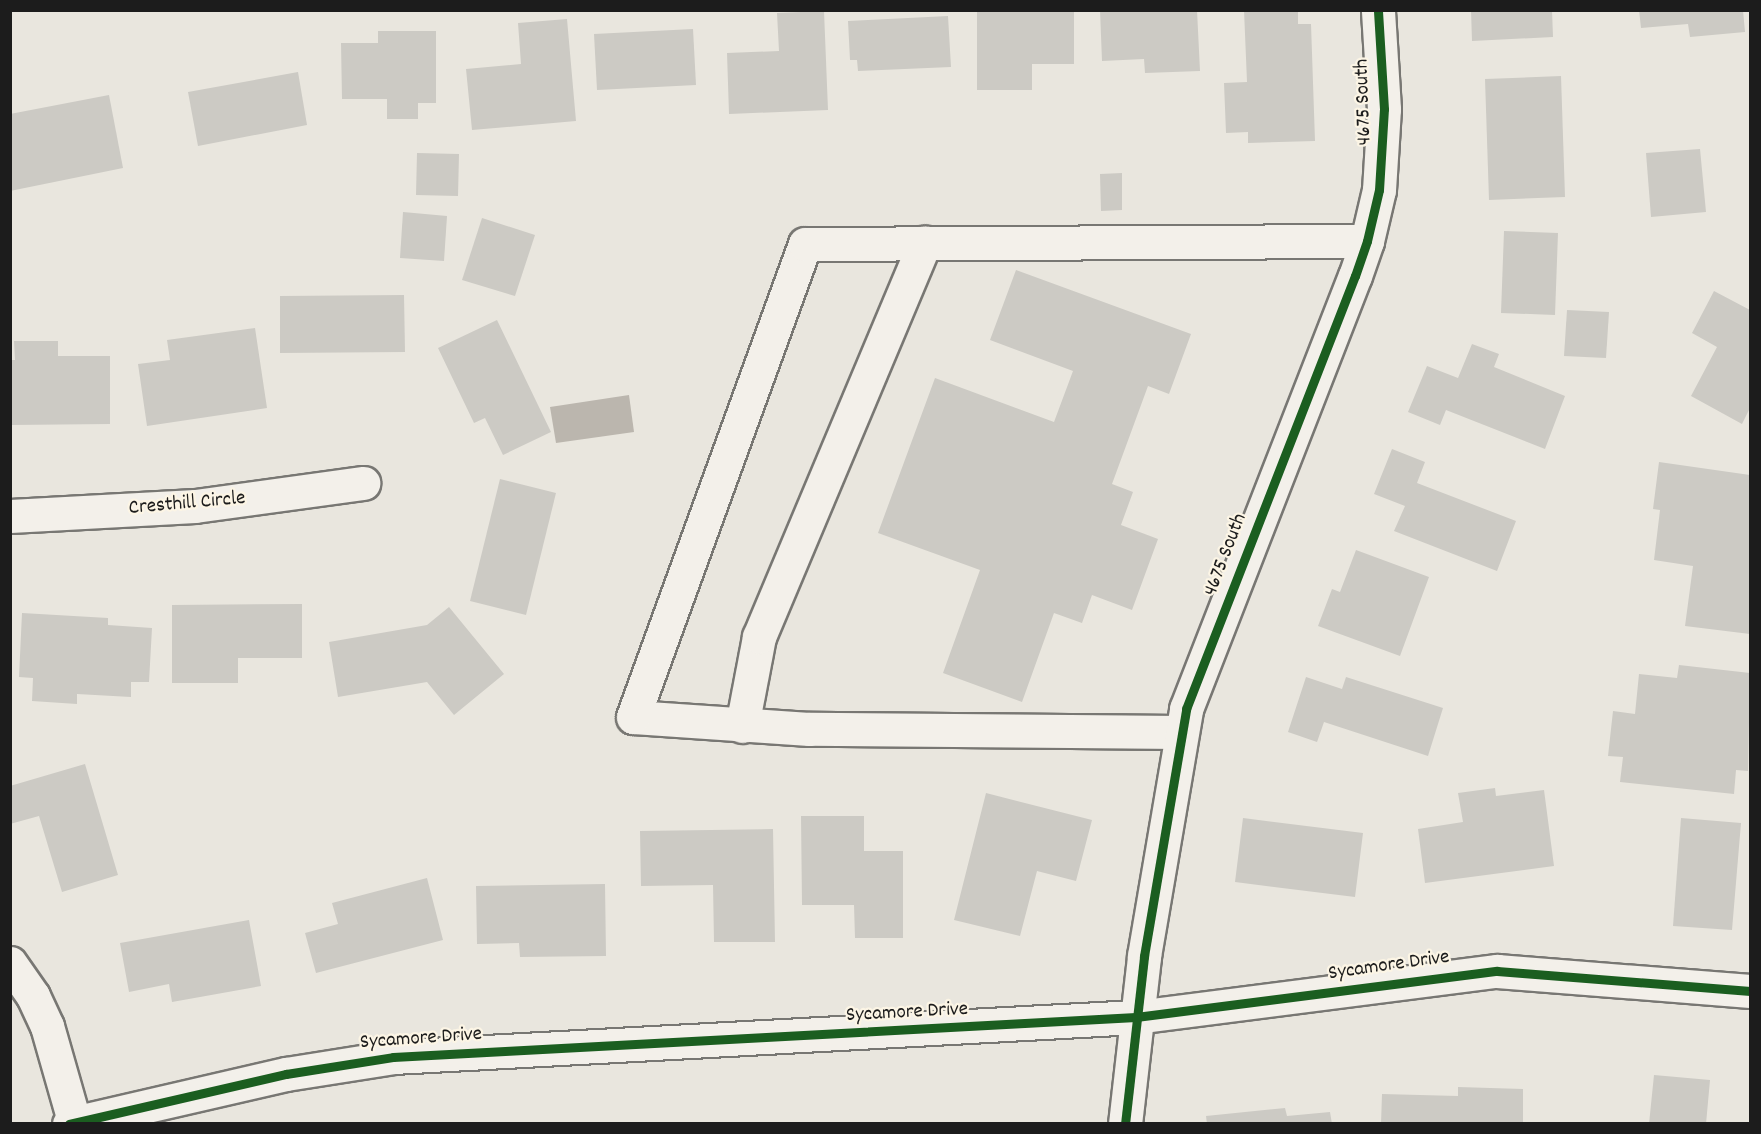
<!DOCTYPE html>
<html>
<head>
<meta charset="utf-8">
<style>
  body { margin:0 }
  #map { position:relative; width:1761px; height:1134px; overflow:hidden; background:#e9e6de; font-family:Dekko,sans-serif }
  div>[style] { position:absolute }
  .water>* { inset:0; background:#bbb6ae }
  .building>* { inset:0; background:#cccac4 }
  .roads { filter:drop-shadow(2px 0 #787773) drop-shadow(-2px 0 #787773) drop-shadow(0 2px #787773) drop-shadow(0 -2px #787773) }
  .minor>* { height:33px; margin:-16.5px; padding:0 16.5px; transform-origin:16.5px; border-radius:16.5px; background:#f3f0ea }
  .cycleway>* { height:9px; margin:-4.5px; padding:0 4.5px; transform-origin:4.5px; border-radius:4.5px; background:#1b5e20 }
  span { translate:-50% -50%; white-space:nowrap; text-align:center; line-height:1.15; -webkit-text-stroke:4.5px #fcf5e5; paint-order:stroke }
  .street-label { font-size:21px; color:#1c1c1c }
  .frame { position:absolute; inset:0; border:12px solid #1c1c1c; pointer-events:none }
</style>
</head>
<body>
<div id="map">
  <div class="water">
    <div style="clip-path:polygon(629px 395px,634px 432px,556px 443px,550px 407px)"></div>
  </div>
  <div class="building">
    <div style="clip-path:polygon(1100px 10px,1197px 10px,1200px 71px,1145px 73px,1144px 59px,1102px 61px)"></div>
    <div style="clip-path:polygon(1244px 10px,1298px 10px,1298px 24px,1311px 24px,1315px 141px,1248px 143px,1248px 132px,1226px 133px,1224px 83px,1247px 82px)"></div>
    <div style="clip-path:polygon(1471px 10px,1552px 10px,1553px 37px,1472px 41px)"></div>
    <div style="clip-path:polygon(1639px 10px,1743px 10px,1745px 32px,1690px 37px,1688px 24px,1641px 28px)"></div>
    <div style="clip-path:polygon(824px 11px,828px 110px,729px 114px,727px 53px,779px 51px,777px 13px)"></div>
    <div style="clip-path:polygon(977px 12px,1074px 12px,1074px 64px,1032px 64px,1032px 90px,977px 90px)"></div>
    <div style="clip-path:polygon(948px 16px,951px 67px,858px 71px,857px 60px,850px 60px,848px 21px)"></div>
    <div style="clip-path:polygon(567px 19px,576px 121px,472px 130px,466px 69px,521px 64px,518px 23px)"></div>
    <div style="clip-path:polygon(693px 29px,696px 85px,597px 90px,594px 34px)"></div>
    <div style="clip-path:polygon(378px 31px,436px 31px,436px 103px,418px 103px,418px 119px,387px 119px,387px 99px,342px 99px,341px 43px,378px 43px)"></div>
    <div style="clip-path:polygon(298px 72px,307px 125px,198px 146px,188px 92px)"></div>
    <div style="clip-path:polygon(1561px 76px,1565px 197px,1489px 200px,1485px 79px)"></div>
    <div style="clip-path:polygon(109px 95px,123px 168px,10px 191px,10px 114px)"></div>
    <div style="clip-path:polygon(1700px 149px,1706px 212px,1651px 217px,1646px 153px)"></div>
    <div style="clip-path:polygon(417px 153px,459px 154px,458px 196px,416px 195px)"></div>
    <div style="clip-path:polygon(1122px 173px,1122px 210px,1101px 211px,1100px 174px)"></div>
    <div style="clip-path:polygon(403px 212px,447px 216px,444px 261px,400px 258px)"></div>
    <div style="clip-path:polygon(482px 218px,535px 235px,515px 296px,462px 280px)"></div>
    <div style="clip-path:polygon(1504px 231px,1558px 233px,1555px 315px,1501px 313px)"></div>
    <div style="clip-path:polygon(1016px 270px,1191px 334px,1169px 394px,1148px 386px,1112px 484px,1133px 492px,1121px 525px,1158px 539px,1132px 610px,1092px 595px,1082px 623px,1054px 613px,1022px 702px,943px 673px,980px 570px,878px 533px,935px 378px,1054px 422px,1073px 371px,990px 340px)"></div>
    <div style="clip-path:polygon(1714px 291px,1750px 310px,1750px 408px,1742px 424px,1691px 396px,1717px 347px,1692px 333px)"></div>
    <div style="clip-path:polygon(404px 295px,405px 352px,280px 353px,280px 296px)"></div>
    <div style="clip-path:polygon(1567px 310px,1609px 312px,1606px 358px,1564px 356px)"></div>
    <div style="clip-path:polygon(497px 320px,551px 432px,503px 455px,485px 418px,474px 423px,438px 348px)"></div>
    <div style="clip-path:polygon(255px 328px,267px 408px,147px 426px,138px 364px,170px 360px,167px 340px)"></div>
    <div style="clip-path:polygon(14px 341px,58px 341px,58px 356px,110px 356px,110px 424px,10px 425px,10px 360px,15px 360px)"></div>
    <div style="clip-path:polygon(1472px 344px,1499px 354px,1494px 367px,1565px 396px,1545px 449px,1446px 410px,1440px 425px,1408px 412px,1427px 366px,1458px 378px)"></div>
    <div style="clip-path:polygon(1392px 449px,1425px 462px,1417px 483px,1516px 521px,1497px 571px,1394px 531px,1405px 506px,1374px 494px)"></div>
    <div style="clip-path:polygon(1659px 462px,1750px 475px,1750px 634px,1685px 626px,1693px 566px,1654px 560px,1660px 510px,1653px 509px)"></div>
    <div style="clip-path:polygon(500px 479px,556px 493px,526px 615px,470px 601px)"></div>
    <div style="clip-path:polygon(1356px 550px,1429px 577px,1400px 656px,1318px 626px,1332px 589px,1340px 592px)"></div>
    <div style="clip-path:polygon(302px 604px,302px 658px,238px 658px,238px 683px,172px 683px,172px 605px)"></div>
    <div style="clip-path:polygon(449px 607px,504px 674px,454px 715px,427px 682px,338px 697px,329px 642px,427px 625px)"></div>
    <div style="clip-path:polygon(22px 613px,108px 618px,108px 625px,152px 628px,149px 682px,131px 682px,131px 697px,77px 694px,77px 704px,32px 701px,33px 678px,19px 677px)"></div>
    <div style="clip-path:polygon(1679px 665px,1750px 673px,1748px 771px,1736px 770px,1734px 794px,1620px 782px,1623px 757px,1608px 756px,1613px 711px,1635px 714px,1639px 674px,1677px 678px)"></div>
    <div style="clip-path:polygon(1306px 677px,1342px 689px,1346px 677px,1443px 708px,1428px 756px,1324px 722px,1317px 742px,1288px 732px)"></div>
    <div style="clip-path:polygon(85px 764px,118px 875px,62px 892px,39px 816px,10px 824px,10px 786px)"></div>
    <div style="clip-path:polygon(1495px 788px,1496px 796px,1544px 790px,1554px 866px,1425px 883px,1418px 829px,1463px 822px,1458px 793px)"></div>
    <div style="clip-path:polygon(986px 793px,1092px 820px,1076px 881px,1037px 871px,1020px 936px,954px 920px)"></div>
    <div style="clip-path:polygon(801px 816px,864px 816px,864px 851px,903px 851px,903px 938px,855px 938px,854px 905px,802px 905px)"></div>
    <div style="clip-path:polygon(1243px 818px,1363px 833px,1355px 897px,1235px 882px)"></div>
    <div style="clip-path:polygon(1681px 818px,1741px 823px,1732px 930px,1673px 926px)"></div>
    <div style="clip-path:polygon(773px 829px,775px 942px,714px 942px,713px 885px,641px 886px,640px 831px)"></div>
    <div style="clip-path:polygon(427px 878px,443px 940px,316px 973px,305px 933px,338px 924px,332px 903px)"></div>
    <div style="clip-path:polygon(605px 884px,606px 956px,520px 957px,519px 943px,477px 944px,476px 886px)"></div>
    <div style="clip-path:polygon(249px 920px,261px 986px,172px 1002px,169px 984px,129px 992px,120px 943px)"></div>
    <div style="clip-path:polygon(1654px 1075px,1710px 1080px,1706px 1124px,1649px 1124px)"></div>
    <div style="clip-path:polygon(1458px 1087px,1523px 1089px,1523px 1124px,1381px 1124px,1382px 1094px,1458px 1096px)"></div>
    <div style="clip-path:polygon(1285px 1108px,1287px 1116px,1330px 1112px,1332px 1124px,1207px 1124px,1206px 1116px)"></div>
  </div>
  <div class="roads">
    <div class="minor">
      <div style="left:10px;top:516px;width:185px;rotate:-3.1deg"></div>
      <div style="left:195px;top:506px;width:170px;rotate:-7.8deg"></div>
      <div style="left:742px;top:726px;width:91px;rotate:-79.2deg"></div>
      <div style="left:759px;top:637px;width:428px;rotate:-67.2deg"></div>
      <div style="left:1180px;top:732px;width:371px;rotate:-179.5deg"></div>
      <div style="left:809px;top:729px;width:176px;rotate:-176.1deg"></div>
      <div style="left:633px;top:717px;width:503px;rotate:-70.02deg"></div>
      <div style="left:805px;top:244px;width:562px;rotate:-0.31deg"></div>
      <div style="left:10px;top:963px;width:40px;rotate:55.1deg"></div>
      <div style="left:33px;top:996px;width:33px;rotate:65deg"></div>
      <div style="left:47px;top:1026px;width:102px;rotate:74.1deg"></div>
      <div style="left:69px;top:1124px;width:223px;rotate:-13deg"></div>
      <div style="left:286px;top:1074px;width:108px;rotate:-9deg"></div>
      <div style="left:393px;top:1057px;width:744px;rotate:-3.08deg"></div>
      <div style="left:1136px;top:1017px;width:364px;rotate:-7.3deg"></div>
      <div style="left:1497px;top:971px;width:254px;rotate:4.5deg"></div>
      <div style="left:1125px;top:1124px;width:169px;rotate:-83.5deg"></div>
      <div style="left:1144px;top:956px;width:251px;rotate:-80.3deg"></div>
      <div style="left:1186px;top:709px;width:465px;rotate:-68.7deg"></div>
      <div style="left:1355px;top:276px;width:37px;rotate:-71deg"></div>
      <div style="left:1367px;top:241px;width:52px;rotate:-76.8deg"></div>
      <div style="left:1379px;top:190px;width:81px;rotate:-86.5deg"></div>
      <div style="left:1384px;top:109px;width:99px;rotate:-93.5deg"></div>
    </div>
  </div>
  <div class="cycleway">
    <div style="left:69px;top:1124px;width:223px;rotate:-13deg"></div>
    <div style="left:286px;top:1074px;width:108px;rotate:-9deg"></div>
    <div style="left:393px;top:1057px;width:744px;rotate:-3.08deg"></div>
    <div style="left:1136px;top:1017px;width:364px;rotate:-7.3deg"></div>
    <div style="left:1497px;top:971px;width:254px;rotate:4.5deg"></div>
    <div style="left:1125px;top:1124px;width:169px;rotate:-83.5deg"></div>
    <div style="left:1144px;top:956px;width:251px;rotate:-80.3deg"></div>
    <div style="left:1186px;top:709px;width:465px;rotate:-68.7deg"></div>
    <div style="left:1355px;top:276px;width:37px;rotate:-71deg"></div>
    <div style="left:1367px;top:241px;width:52px;rotate:-76.8deg"></div>
    <div style="left:1379px;top:190px;width:81px;rotate:-86.5deg"></div>
    <div style="left:1384px;top:109px;width:99px;rotate:-93.5deg"></div>
  </div>
  <div class="street-label">
    <span style="left:1364px;top:102px;rotate:-92deg">4675 South</span>
    <span style="left:187px;top:504px;rotate:-5deg">Cresthill Circle</span>
    <span style="left:1226px;top:555px;rotate:-69deg">4675 South</span>
    <span style="left:1389px;top:966px;rotate:-8deg">Sycamore Drive</span>
    <span style="left:907px;top:1013px;rotate:-3deg">Sycamore Drive</span>
    <span style="left:421px;top:1039px;rotate:-4deg">Sycamore Drive</span>
  </div>
  <div class="frame"></div>
</div>
</body>
</html>
